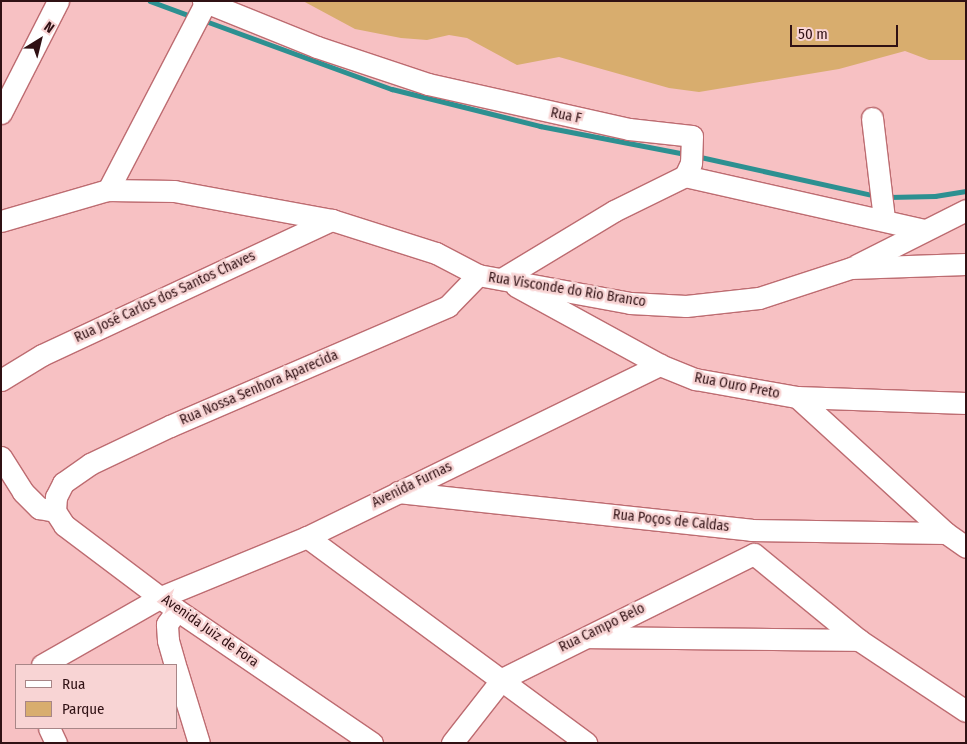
<!DOCTYPE html>
<html>
<head>
<meta charset="utf-8">
<style>
  body { margin:0 }
  #map { position:relative; width:967px; height:744px; overflow:hidden; background:#f7c1c3; font-family:"Fira Sans Condensed",sans-serif }
  div>[style] { position:absolute }
  .green>* { inset:0; background:#d8ad6e }
  .stream>* { height:4.5px; margin:-2.25px; padding:0 2.25px; transform-origin:2.25px; border-radius:2.25px; background:#2d9091 }
  .roads { filter:drop-shadow(1px 0 #bd6c71) drop-shadow(-1px 0 #bd6c71) drop-shadow(0 1px #bd6c71) drop-shadow(0 -1px #bd6c71) }
  .minor>* { height:21px; margin:-10.5px; padding:0 10.5px; transform-origin:10.5px; border-radius:10.5px; background:#fff }
  span { translate:-50% -50%; white-space:nowrap; text-align:center; line-height:1.15; -webkit-text-stroke:5px #f8d4d4; paint-order:stroke }
  .street-label { font-size:14px; color:#301114 }
  .frame { position:absolute; inset:0; border:2px solid #301114; pointer-events:none }
  .legend { position:absolute; left:15px; top:664px; width:162px; height:65px; box-sizing:border-box; background:#f8d4d4; border:1px solid #a88687; margin:0; padding:6px 9px; list-style:none; font-size:15px; color:#301114 }
  .legend li { display:flex; align-items:center; gap:10px; height:25px }
  .legend b { width:25px; border:1px solid #a88687 }
  .north { position:absolute; left:15px; top:15px; width:50px; height:50px; -webkit-text-stroke:4px #f8d4d4; paint-order:stroke; rotate:36deg; font-size:14px; font-weight:700; line-height:20px; text-align:center; color:#301114 }
  .north::after { content:''; display:block; margin:auto; width:18px; height:22px; background:#301114; clip-path:polygon(50% 0,100% 100%,50% 72%,0 100%) }
  .scale { position:absolute; left:790px; top:25px; width:108px; height:22px; box-sizing:border-box; border:2px solid #301114; border-top:0; padding-left:6px; font-size:15px; line-height:18px; white-space:nowrap; color:#301114; -webkit-text-stroke:4px #f8d4d4; paint-order:stroke }
</style>
</head>
<body>
<div id="map">
  <div class="green">
    <div style="clip-path:polygon(303px 1px,966px 1px,966px 60px,929px 60px,905px 51px,839px 69px,699px 92px,669px 88px,559px 57px,517px 65px,467px 38px,449px 35px,427px 40px,401px 38px,355px 29px)"></div>
  </div>
  <div class="stream">
    <div style="left:150px;top:1px;width:44px;rotate:20.1deg"></div>
    <div style="left:203px;top:20px;width:201px;rotate:20.1deg"></div>
    <div style="left:392px;top:89px;width:153px;rotate:14deg"></div>
    <div style="left:540px;top:126px;width:149px;rotate:10.9deg"></div>
    <div style="left:696px;top:156px;width:184px;rotate:12.5deg"></div>
    <div style="left:889px;top:197px;width:46px;rotate:-1.2deg"></div>
    <div style="left:935px;top:196px;width:31px;rotate:-9deg"></div>
  </div>
  <div class="roads">
    <div class="minor">
      <div style="left:203px;top:1px;width:123px;rotate:22deg"></div>
      <div style="left:317px;top:47px;width:117px;rotate:18.4deg"></div>
      <div style="left:428px;top:84px;width:206px;rotate:12.6deg"></div>
      <div style="left:629px;top:129px;width:63px;rotate:6.3deg"></div>
      <div style="left:692px;top:136px;width:27px;rotate:92deg"></div>
      <div style="left:691px;top:163px;width:14px;rotate:115deg"></div>
      <div style="left:685px;top:176px;width:79px;rotate:153.8deg"></div>
      <div style="left:614px;top:211px;width:130px;rotate:148.9deg"></div>
      <div style="left:1px;top:113px;width:126px;rotate:-63deg"></div>
      <div style="left:872px;top:118px;width:102px;rotate:83.2deg"></div>
      <div style="left:685px;top:176px;width:245px;rotate:12.7deg"></div>
      <div style="left:108px;top:190px;width:212px;rotate:-62.5deg"></div>
      <div style="left:1px;top:221px;width:111px;rotate:-16.2deg"></div>
      <div style="left:108px;top:190px;width:66px;rotate:0.9deg"></div>
      <div style="left:174px;top:191px;width:161px;rotate:10.4deg"></div>
      <div style="left:332px;top:220px;width:109px;rotate:17.6deg"></div>
      <div style="left:436px;top:253px;width:47px;rotate:27.6deg"></div>
      <div style="left:478px;top:275px;width:155px;rotate:10.4deg"></div>
      <div style="left:630px;top:303px;width:56px;rotate:3.1deg"></div>
      <div style="left:686px;top:306px;width:73px;rotate:-6.3deg"></div>
      <div style="left:759px;top:298px;width:97px;rotate:-18.1deg"></div>
      <div style="left:851px;top:268px;width:115px;rotate:-2deg"></div>
      <div style="left:857px;top:265px;width:122px;rotate:-26.8deg"></div>
      <div style="left:516px;top:286px;width:164px;rotate:28.7deg"></div>
      <div style="left:660px;top:365px;width:38px;rotate:22deg"></div>
      <div style="left:695px;top:379px;width:104px;rotate:10deg"></div>
      <div style="left:797px;top:397px;width:169px;rotate:2deg"></div>
      <div style="left:1px;top:380px;width:48px;rotate:-31.4deg"></div>
      <div style="left:42px;top:355px;width:320px;rotate:-25deg"></div>
      <div style="left:797px;top:397px;width:202px;rotate:42.4deg"></div>
      <div style="left:946px;top:533px;width:24px;rotate:35deg"></div>
      <div style="left:1px;top:457px;width:41px;rotate:57.8deg"></div>
      <div style="left:23px;top:492px;width:23px;rotate:45deg"></div>
      <div style="left:39px;top:508px;width:16px;rotate:11deg"></div>
      <div style="left:398px;top:492px;width:355px;rotate:6.1deg"></div>
      <div style="left:751px;top:530px;width:195px;rotate:0.9deg"></div>
      <div style="left:55px;top:511px;width:14px;rotate:-86deg"></div>
      <div style="left:56px;top:497px;width:16px;rotate:-63deg"></div>
      <div style="left:63px;top:483px;width:33px;rotate:-35deg"></div>
      <div style="left:90px;top:464px;width:89px;rotate:-25.4deg"></div>
      <div style="left:170px;top:426px;width:303px;rotate:-23.3deg"></div>
      <div style="left:448px;top:306px;width:43px;rotate:-45.9deg"></div>
      <div style="left:55px;top:511px;width:17px;rotate:57deg"></div>
      <div style="left:64px;top:525px;width:141px;rotate:37deg"></div>
      <div style="left:177px;top:610px;width:236px;rotate:34.3deg"></div>
      <div style="left:307px;top:537px;width:347px;rotate:36.4deg"></div>
      <div style="left:754px;top:554px;width:136px;rotate:39.3deg"></div>
      <div style="left:859px;top:640px;width:128px;rotate:33.6deg"></div>
      <div style="left:589px;top:637px;width:270px;rotate:0.6deg"></div>
      <div style="left:42px;top:665px;width:137px;rotate:-29.7deg"></div>
      <div style="left:161px;top:597px;width:158px;rotate:-22.3deg"></div>
      <div style="left:307px;top:537px;width:393px;rotate:-26deg"></div>
      <div style="left:175px;top:665px;width:26px;rotate:-106deg"></div>
      <div style="left:168px;top:640px;width:16px;rotate:-94deg"></div>
      <div style="left:167px;top:624px;width:17px;rotate:-54deg"></div>
      <div style="left:176px;top:668px;width:78px;rotate:73deg"></div>
      <div style="left:49px;top:728px;width:17px;rotate:65deg"></div>
      <div style="left:452px;top:743px;width:81px;rotate:-52deg"></div>
      <div style="left:502px;top:679px;width:281px;rotate:-26.4deg"></div>
    </div>
  </div>
  <div class="street-label">
    <span style="left:566px;top:116px;rotate:12deg">Rua F</span>
    <span style="left:567px;top:290px;rotate:9deg">Rua Visconde do Rio Branco</span>
    <span style="left:165px;top:297px;rotate:-25deg">Rua José Carlos dos Santos Chaves</span>
    <span style="left:737px;top:386px;rotate:11deg">Rua Ouro Preto</span>
    <span style="left:259px;top:388px;rotate:-23deg">Rua Nossa Senhora Aparecida</span>
    <span style="left:412px;top:485px;rotate:-26deg">Avenida Furnas</span>
    <span style="left:671px;top:521px;rotate:6deg">Rua Poços de Caldas</span>
    <span style="left:602px;top:628px;rotate:-26deg">Rua Campo Belo</span>
    <span style="left:210px;top:631px;rotate:35deg">Avenida Juiz de Fora</span>
  </div>
  <div class="frame"></div>
  <ul class="legend">
  <li><b style="height:6px;background:#fff"></b>Rua</li>
  <li><b style="height:14px;background:#d8ad6e"></b>Parque</li>
  </ul>
  <div class="north">N</div>
  <div class="scale">50 m</div>
</div>
</body>
</html>
